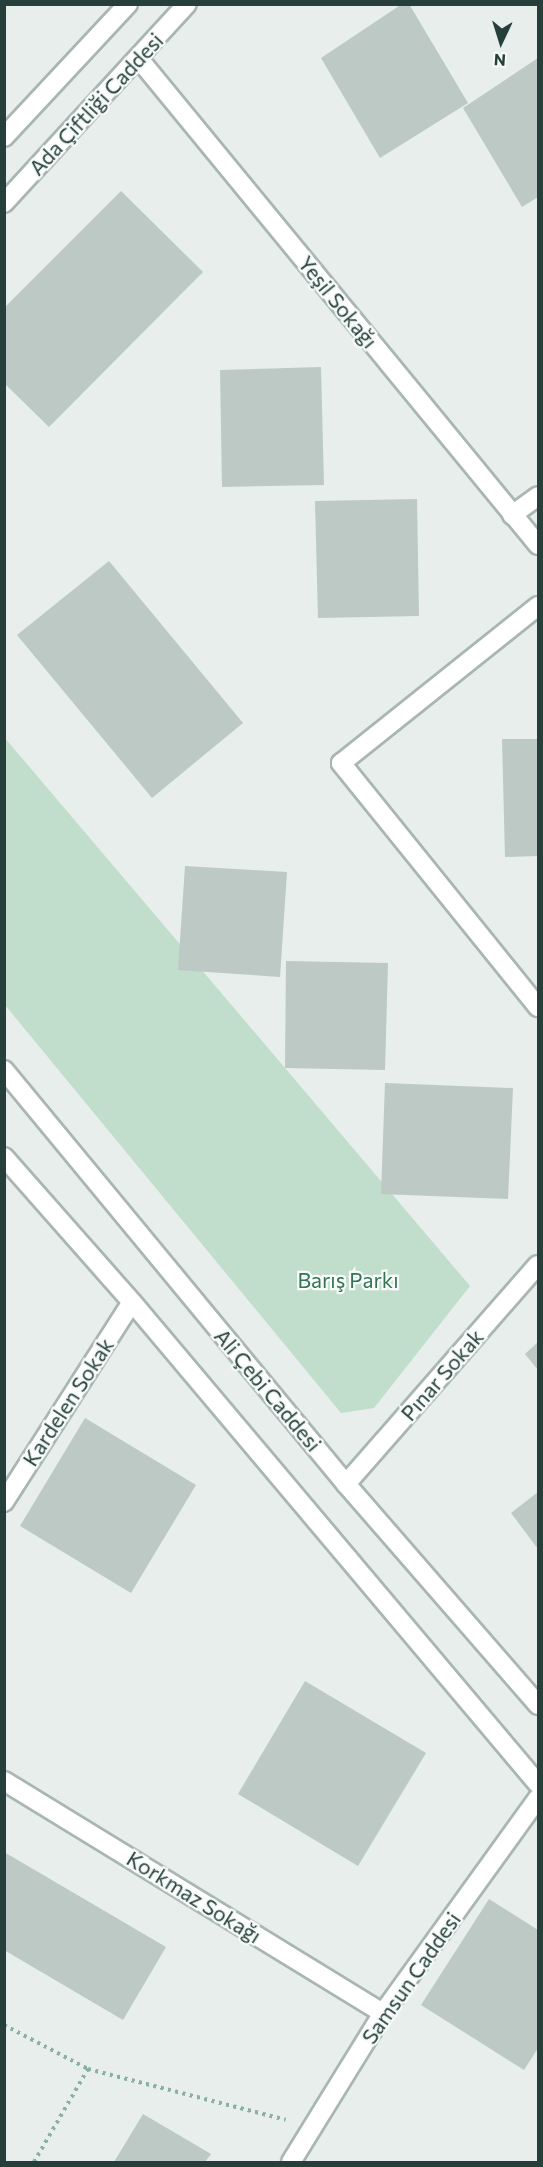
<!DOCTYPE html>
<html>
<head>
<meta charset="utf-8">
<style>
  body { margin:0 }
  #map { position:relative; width:543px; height:2167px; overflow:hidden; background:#e7eeeb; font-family:Commissioner,sans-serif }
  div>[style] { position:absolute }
  .green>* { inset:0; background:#c1ddcc }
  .building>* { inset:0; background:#bcc9c5 }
  .path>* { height:4px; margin-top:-2px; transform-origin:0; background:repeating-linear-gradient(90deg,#89afa7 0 3px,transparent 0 7.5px) }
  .roads { filter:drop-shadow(2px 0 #a9b6b3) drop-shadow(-2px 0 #a9b6b3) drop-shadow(0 2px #a9b6b3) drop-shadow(0 -2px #a9b6b3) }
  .lane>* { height:18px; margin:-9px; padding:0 9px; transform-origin:9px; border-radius:9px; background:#fff }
  .street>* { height:18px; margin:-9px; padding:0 9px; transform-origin:9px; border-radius:9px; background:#fff }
  .secondary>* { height:18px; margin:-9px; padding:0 9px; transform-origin:9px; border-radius:9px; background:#fff }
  span { translate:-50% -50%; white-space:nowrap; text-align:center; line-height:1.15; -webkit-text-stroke:4.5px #f7fbf9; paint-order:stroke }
  .street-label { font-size:21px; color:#263f3b }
  .park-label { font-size:21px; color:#337452 }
  .frame { position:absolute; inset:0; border:6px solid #263f3b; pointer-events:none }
  .north { position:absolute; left:471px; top:12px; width:60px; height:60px; -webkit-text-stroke:4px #f7fbf9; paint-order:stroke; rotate:184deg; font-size:16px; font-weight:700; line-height:24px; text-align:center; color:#263f3b }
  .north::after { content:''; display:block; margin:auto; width:21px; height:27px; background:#263f3b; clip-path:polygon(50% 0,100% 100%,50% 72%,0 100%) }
</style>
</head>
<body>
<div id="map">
  <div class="green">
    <div style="clip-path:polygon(4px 737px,470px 1286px,374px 1408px,341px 1413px,5px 1005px)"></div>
  </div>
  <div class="building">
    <div style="clip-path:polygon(402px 4px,409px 4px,468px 103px,380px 158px,321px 58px)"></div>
    <div style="clip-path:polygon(538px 58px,538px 197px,522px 207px,463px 108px)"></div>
    <div style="clip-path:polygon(121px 191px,203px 272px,49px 427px,4px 383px,4px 308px)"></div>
    <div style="clip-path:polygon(321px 367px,324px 485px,222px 487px,220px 370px)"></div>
    <div style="clip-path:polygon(417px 499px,419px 616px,318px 618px,315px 501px)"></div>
    <div style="clip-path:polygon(109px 561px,243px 723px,152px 798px,17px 635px)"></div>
    <div style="clip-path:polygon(502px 739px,538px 739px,538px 856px,505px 857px)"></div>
    <div style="clip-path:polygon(185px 866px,287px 872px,280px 977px,178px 970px)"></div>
    <div style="clip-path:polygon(286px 961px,388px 963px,385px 1070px,285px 1068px)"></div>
    <div style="clip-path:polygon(385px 1083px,513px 1088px,508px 1199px,381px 1194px)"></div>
    <div style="clip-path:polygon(538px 1342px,538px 1370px,525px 1354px)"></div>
    <div style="clip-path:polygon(85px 1418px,196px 1485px,131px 1593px,20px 1526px)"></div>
    <div style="clip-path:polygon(538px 1492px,538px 1549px,511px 1513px)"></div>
    <div style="clip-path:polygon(305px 1681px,426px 1753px,358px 1866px,238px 1794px)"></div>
    <div style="clip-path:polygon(4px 1852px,166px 1947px,123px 2020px,4px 1950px)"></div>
    <div style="clip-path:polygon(489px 1899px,538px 1930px,538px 2048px,524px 2070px,421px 2005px)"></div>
    <div style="clip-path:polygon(143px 2114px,211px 2154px,205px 2162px,114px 2162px)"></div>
  </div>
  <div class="path">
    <div style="left:4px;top:2025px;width:95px;rotate:27.6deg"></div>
    <div style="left:88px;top:2069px;width:204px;rotate:14.4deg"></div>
    <div style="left:34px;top:2162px;width:108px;rotate:-59.9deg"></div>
  </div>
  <div class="roads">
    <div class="lane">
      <div style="left:512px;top:515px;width:32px;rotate:-36deg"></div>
      <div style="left:538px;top:606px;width:252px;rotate:141.4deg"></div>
      <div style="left:341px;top:763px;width:314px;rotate:51.1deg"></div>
    </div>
    <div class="street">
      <div style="left:139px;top:59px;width:629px;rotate:50.61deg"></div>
      <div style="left:346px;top:1484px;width:291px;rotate:-48.8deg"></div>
      <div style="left:4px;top:1502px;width:237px;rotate:-57.4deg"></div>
      <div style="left:4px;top:1781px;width:444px;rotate:31.5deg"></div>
      <div style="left:291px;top:2162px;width:175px;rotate:-58.3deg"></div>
      <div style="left:383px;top:2013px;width:265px;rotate:-54.2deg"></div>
    </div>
    <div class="secondary">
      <div style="left:4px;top:137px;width:182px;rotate:-47deg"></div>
      <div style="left:4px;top:203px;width:270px;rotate:-47.4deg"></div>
      <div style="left:4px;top:1070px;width:537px;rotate:50.44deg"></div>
      <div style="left:346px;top:1484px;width:293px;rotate:49deg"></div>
      <div style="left:4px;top:1157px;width:193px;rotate:48.6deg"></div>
      <div style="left:132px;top:1302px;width:630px;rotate:49.89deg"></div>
    </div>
  </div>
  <div class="street-label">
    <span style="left:96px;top:104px;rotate:-47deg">Ada Çiftliği Caddesi</span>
    <span style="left:338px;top:302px;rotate:51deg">Yeşil Sokağı</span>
    <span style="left:442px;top:1375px;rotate:-49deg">Pınar Sokak</span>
    <span style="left:268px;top:1390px;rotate:50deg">Ali Çebi Caddesi</span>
    <span style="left:68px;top:1402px;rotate:-57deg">Kardelen Sokak</span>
    <span style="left:194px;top:1897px;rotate:32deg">Korkmaz Sokağı</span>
    <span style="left:411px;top:1978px;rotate:-55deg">Samsun Caddesi</span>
  </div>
  <div class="park-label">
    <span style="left:348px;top:1280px">Barış Parkı</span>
  </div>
  <div class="frame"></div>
  <div class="north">N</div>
</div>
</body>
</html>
